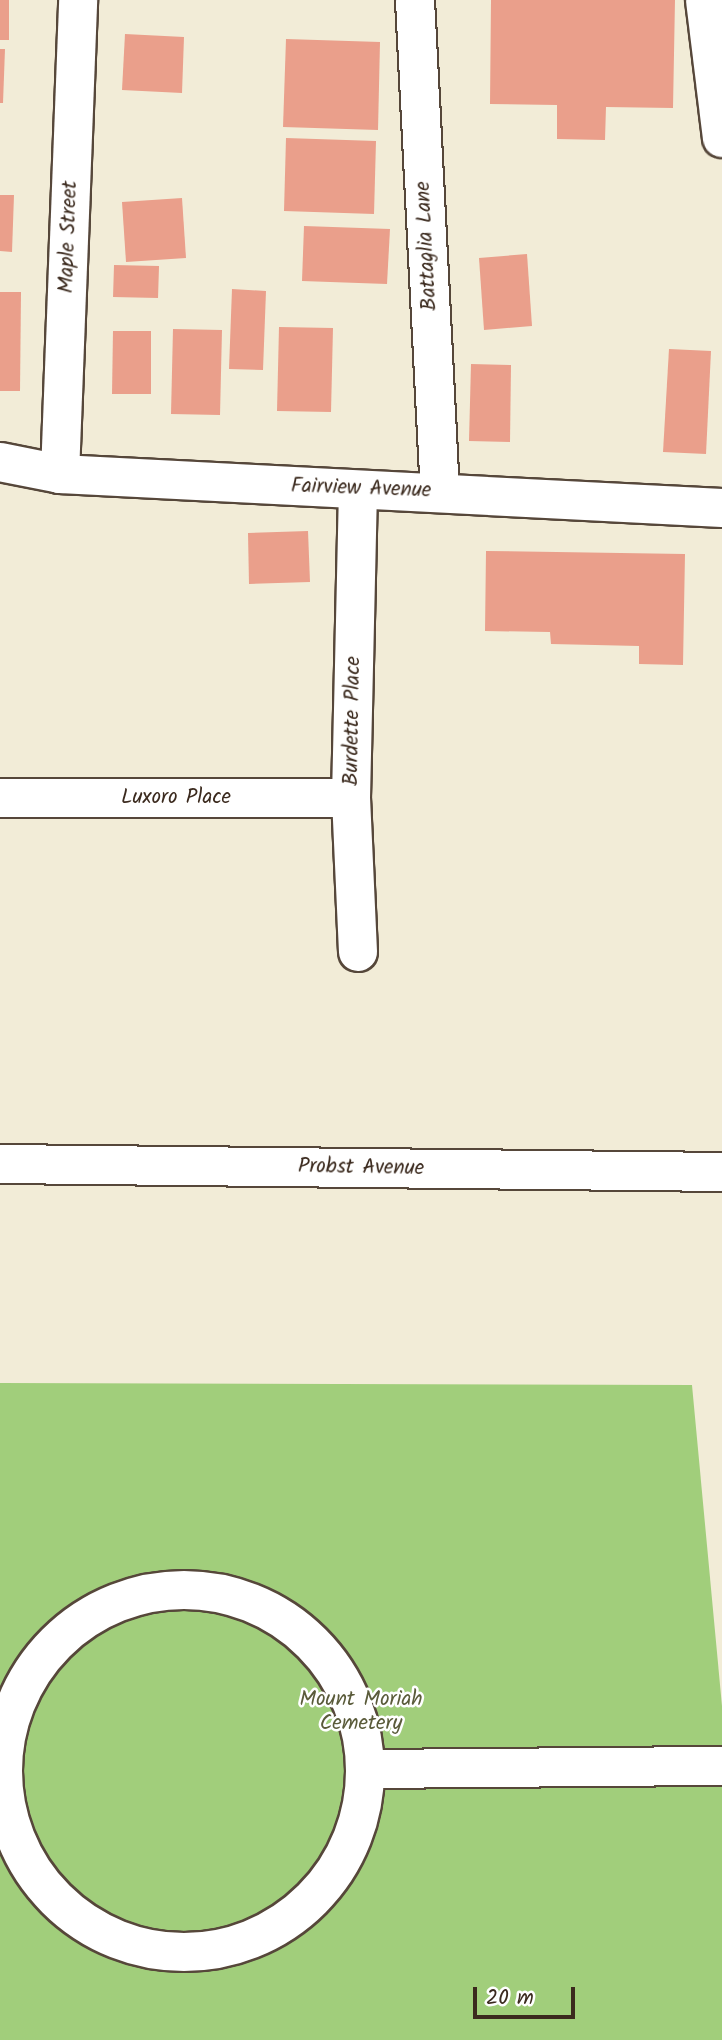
<!DOCTYPE html>
<html>
<head>
<meta charset="utf-8">
<style>
  body { margin:0 }
  #map { position:relative; width:722px; height:2040px; overflow:hidden; background:#f2ecd7; font-family:Kalam,sans-serif }
  div>[style] { position:absolute }
  .green>* { inset:0; background:#a1ce7b }
  .building>* { inset:0; background:#ea9f8b }
  .roads { filter:drop-shadow(2px 0 #56473a) drop-shadow(-2px 0 #56473a) drop-shadow(0 2px #56473a) drop-shadow(0 -2px #56473a) }
  .minor>* { height:38px; margin:-19px; padding:0 19px; transform-origin:19px; border-radius:19px; background:#fff }
  .minor>.ring { margin:-19px; padding:0; box-sizing:content-box; background:none; border:38px solid #fff; border-radius:50% }
  .major>* { height:38px; margin:-19px; padding:0 19px; transform-origin:19px; border-radius:19px; background:#fff }
  span { translate:-50% -50%; white-space:nowrap; text-align:center; line-height:1.15; -webkit-text-stroke:5px #fff; paint-order:stroke }
  .street-label { font-size:21px; color:#3b2a1e }
  .park-label { font-size:21px; color:#5a5b3a }
  .scale { position:absolute; left:473px; top:1987px; width:102px; height:32px; box-sizing:border-box; border:4px solid #3b2a1e; border-top:0; padding-left:9px; font-size:21px; line-height:24px; white-space:nowrap; color:#3b2a1e; -webkit-text-stroke:5px #fff; paint-order:stroke }
</style>
</head>
<body>
<div id="map">
  <div class="green">
    <div style="clip-path:polygon(0 1383px,692px 1385px,722px 1706px,722px 2040px,0 2040px)"></div>
  </div>
  <div class="building">
    <div style="clip-path:polygon(0 0,9px 0,9px 40px,0 40px)"></div>
    <div style="clip-path:polygon(491px 0,675px 0,673px 108px,606px 107px,605px 140px,557px 139px,557px 105px,490px 104px)"></div>
    <div style="clip-path:polygon(125px 34px,184px 37px,182px 93px,122px 90px)"></div>
    <div style="clip-path:polygon(286px 39px,380px 42px,378px 130px,283px 127px)"></div>
    <div style="clip-path:polygon(0 49px,5px 49px,3px 103px,0 103px)"></div>
    <div style="clip-path:polygon(286px 138px,376px 141px,374px 214px,284px 211px)"></div>
    <div style="clip-path:polygon(0 195px,14px 195px,12px 252px,0 251px)"></div>
    <div style="clip-path:polygon(182px 198px,186px 258px,126px 262px,122px 202px)"></div>
    <div style="clip-path:polygon(304px 226px,390px 229px,387px 284px,302px 281px)"></div>
    <div style="clip-path:polygon(527px 254px,532px 326px,484px 330px,479px 258px)"></div>
    <div style="clip-path:polygon(114px 265px,159px 266px,158px 298px,113px 297px)"></div>
    <div style="clip-path:polygon(232px 289px,266px 291px,263px 370px,229px 369px)"></div>
    <div style="clip-path:polygon(0 292px,21px 292px,20px 391px,0 391px)"></div>
    <div style="clip-path:polygon(279px 327px,333px 328px,331px 412px,277px 411px)"></div>
    <div style="clip-path:polygon(173px 329px,222px 330px,220px 415px,171px 414px)"></div>
    <div style="clip-path:polygon(113px 331px,151px 331px,151px 394px,112px 394px)"></div>
    <div style="clip-path:polygon(669px 349px,711px 351px,706px 454px,663px 452px)"></div>
    <div style="clip-path:polygon(471px 364px,511px 365px,510px 442px,469px 441px)"></div>
    <div style="clip-path:polygon(308px 531px,310px 582px,249px 584px,248px 533px)"></div>
    <div style="clip-path:polygon(486px 551px,685px 554px,683px 665px,639px 664px,639px 646px,551px 644px,550px 632px,485px 631px)"></div>
  </div>
  <div class="roads">
    <div class="minor">
      <div style="left:415px;top:0;width:493px;rotate:87.1deg"></div>
      <div style="left:705px;top:0;width:139px;rotate:83deg"></div>
      <div style="left:60px;top:474px;width:474px;rotate:-87.8deg"></div>
      <div style="left:0;top:798px;width:351px"></div>
      <div style="left:358px;top:952px;width:154px;rotate:-92.6deg"></div>
      <div style="left:351px;top:798px;width:308px;rotate:-88.7deg"></div>
      <div style="left:0;top:1164px;width:722px;rotate:0.63deg"></div>
      <div class="ring" style="left:3px;top:1590px;width:324px;height:324px"></div>
      <div style="left:368px;top:1769px;width:354px;rotate:-0.5deg"></div>
    </div>
    <div class="major">
      <div style="left:0;top:462px;width:61px;rotate:11.3deg"></div>
      <div style="left:60px;top:474px;width:663px;rotate:2.94deg"></div>
    </div>
  </div>
  <div class="street-label">
    <span style="left:69px;top:237px;rotate:-88deg">Maple Street</span>
    <span style="left:427px;top:246px;rotate:-93deg">Battaglia Lane</span>
    <span style="left:361px;top:489px;rotate:2deg">Fairview Avenue</span>
    <span style="left:353px;top:721px;rotate:-89deg">Burdette Place</span>
    <span style="left:176px;top:798px">Luxoro Place</span>
    <span style="left:361px;top:1168px;rotate:1deg">Probst Avenue</span>
  </div>
  <div class="park-label">
    <span style="left:361px;top:1712px">Mount Moriah<br>Cemetery</span>
  </div>
  <div class="scale">20 m</div>
</div>
</body>
</html>
